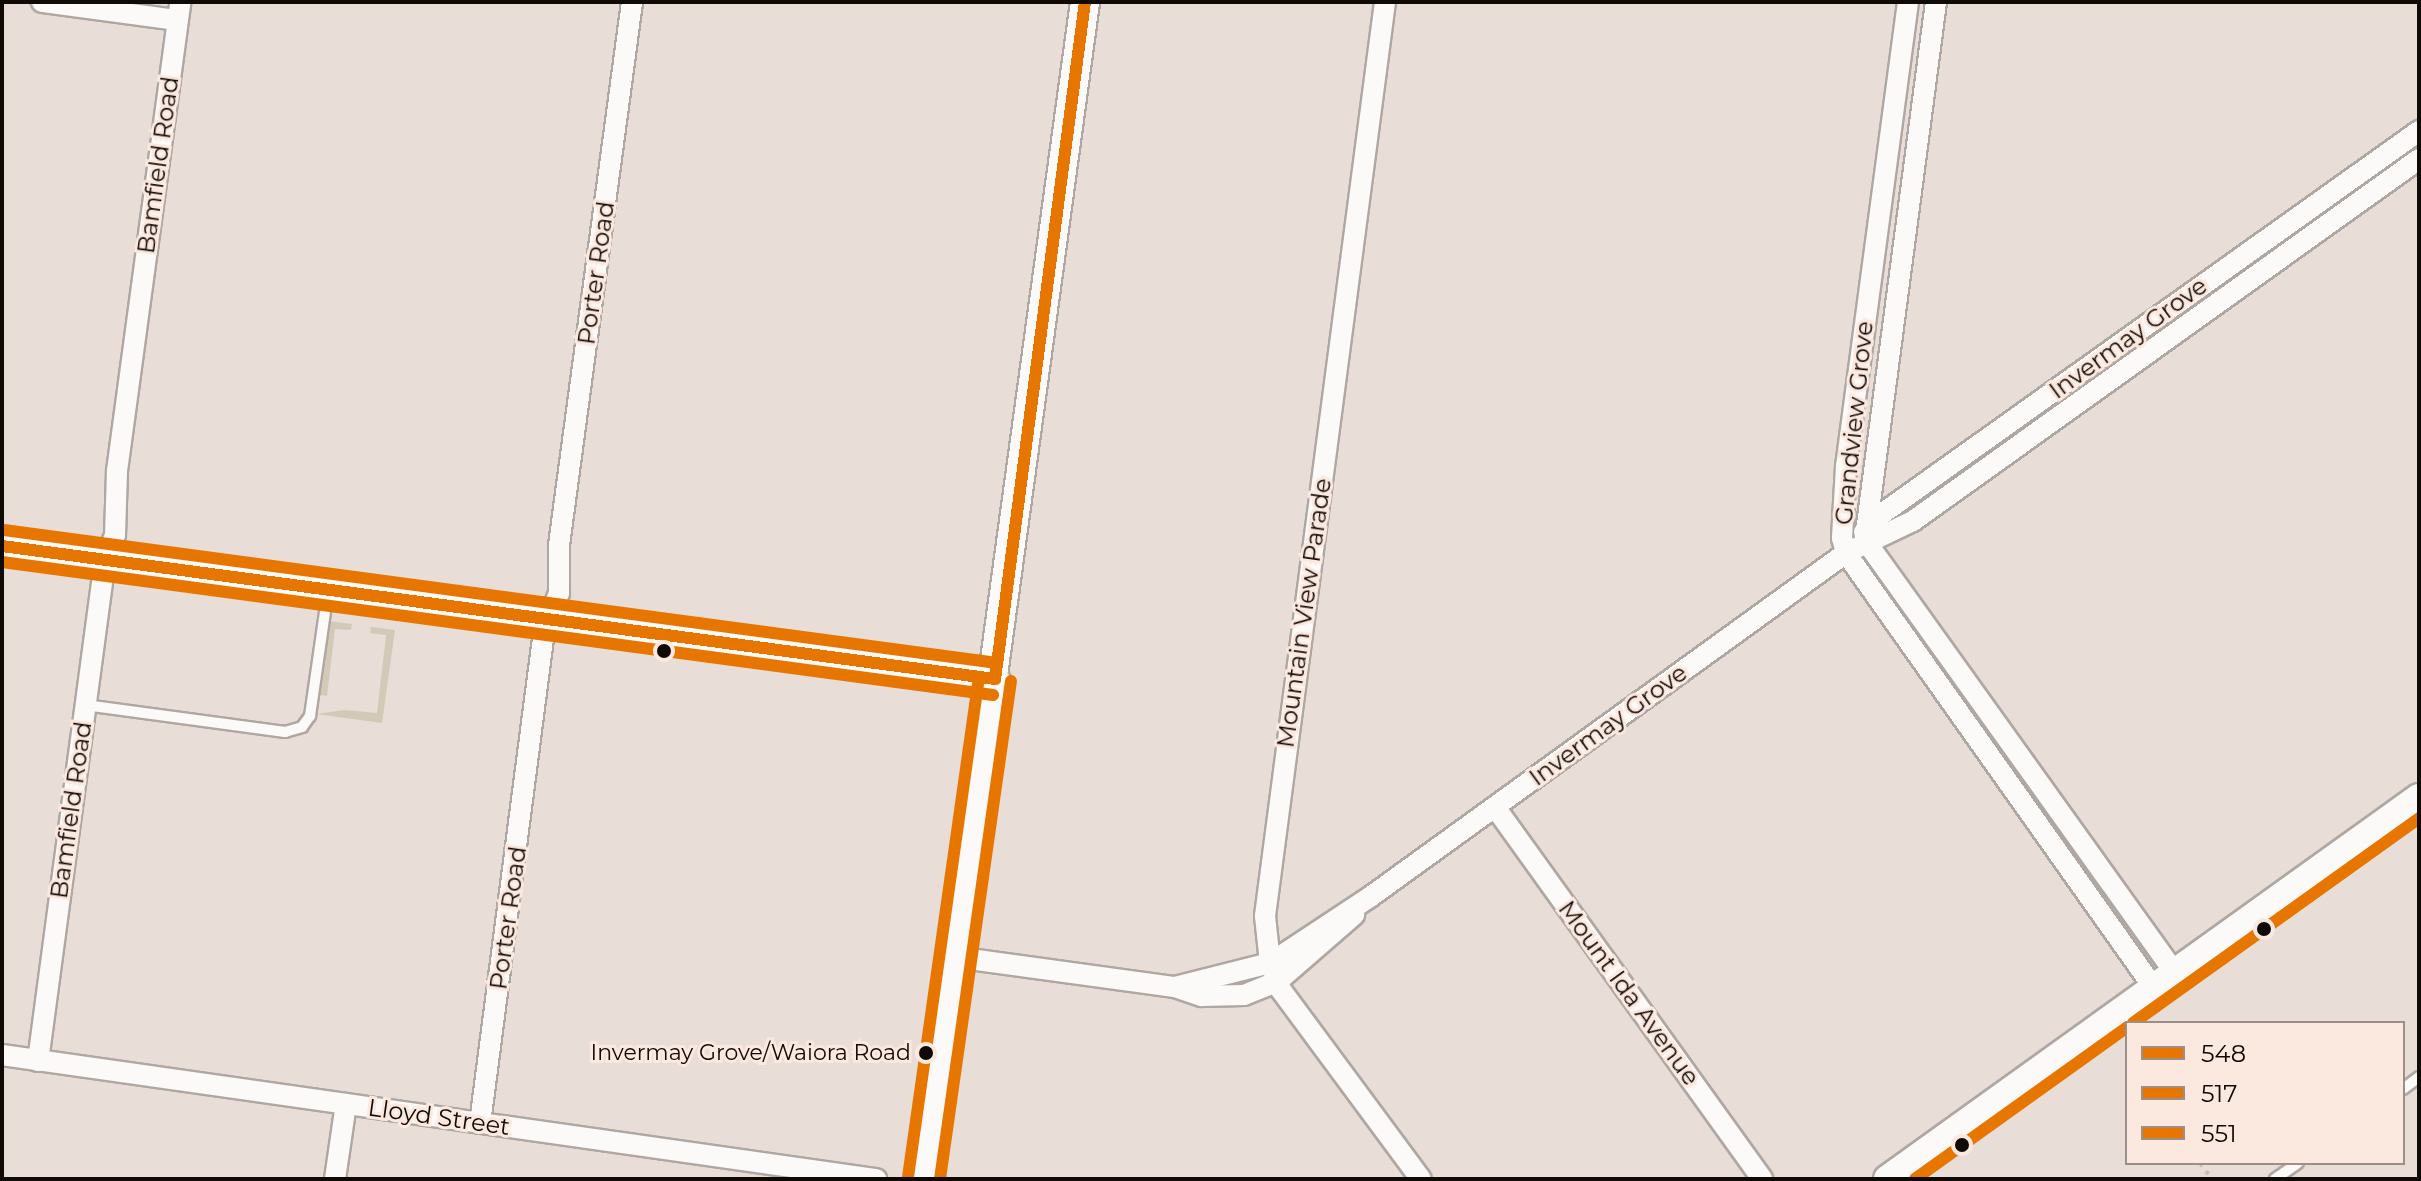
<!DOCTYPE html>
<html>
<head>
<meta charset="utf-8">
<style>
  body { margin:0 }
  #map { position:relative; width:2421px; height:1181px; overflow:hidden; background:#e8ddd7; font-family:Montserrat,sans-serif }
  div>[style] { position:absolute }
  .green>* { inset:0; background:#d3c9b7 }
  .path>* { height:4px; margin-top:-2px; transform-origin:0; background:repeating-linear-gradient(90deg,#c4c0be 0 4px,transparent 0 10px) }
  .roads { filter:drop-shadow(2px 0 #afa7a2) drop-shadow(-2px 0 #afa7a2) drop-shadow(0 2px #afa7a2) drop-shadow(0 -2px #afa7a2) }
  .service>* { height:10px; margin:-5px; padding:0 5px; transform-origin:5px; border-radius:5px; background:#fcfaf9 }
  .minor>* { height:20px; margin:-10px; padding:0 10px; transform-origin:10px; border-radius:10px; background:#fcfaf9 }
  .secondary>* { height:28px; margin:-14px; padding:0 14px; transform-origin:14px; border-radius:14px; background:#fcfaf9 }
  .bus-1>* { height:12px; margin:-6px; padding:0 6px; transform-origin:6px; border-radius:6px; background:#e77601 }
  .bus-2>* { height:12px; margin:-6px; padding:0 6px; transform-origin:6px; border-radius:6px; background:#e77601 }
  .bus-3>* { height:12px; margin:-6px; padding:0 6px; transform-origin:6px; border-radius:6px; background:#e77601 }
  .dots>* { width:22px; height:22px; translate:-50% -50%; box-sizing:border-box; border:4px solid #fbe8de; border-radius:50% }
  span { translate:-50% -50%; white-space:nowrap; text-align:center; line-height:1.15; -webkit-text-stroke:6px #fbe8de; paint-order:stroke }
  .bus-label { font-size:22px; color:#100a07 }
  .right { translate:-100% -50%; text-align:right }
  .street-label { font-size:24px; color:#100a07 }
  .frame { position:absolute; inset:0; border:4px solid #100a07; pointer-events:none }
  .legend { position:absolute; left:2125px; top:1021px; width:280px; height:144px; box-sizing:border-box; background:#fbe8de; border:2px solid #9d8f88; margin:0; padding:10px 14px; list-style:none; font-size:24px; color:#100a07 }
  .legend li { display:flex; align-items:center; gap:16px; height:40px }
  .legend b { width:40px; border:2px solid #9d8f88 }
</style>
</head>
<body>
<div id="map">
  <div class="green">
    <div style="clip-path:polygon(328px 621px,352px 624px,351px 630px,335px 629px,327px 696px,319px 695px)"></div>
    <div style="clip-path:polygon(371px 627px,395px 630px,382px 723px,316px 714px,345px 710px,377px 713px,386px 635px,370px 633px)"></div>
  </div>
  <div class="path">
    <div style="left:2200px;top:1163px;width:20px;rotate:53deg"></div>
  </div>
  <div class="roads">
    <div class="service">
      <div style="left:85px;top:705px;width:202px;rotate:7.7deg"></div>
      <div style="left:285px;top:732px;width:18px;rotate:-16deg"></div>
      <div style="left:302px;top:727px;width:14px;rotate:-54deg"></div>
      <div style="left:310px;top:716px;width:126px;rotate:-81.8deg"></div>
      <div style="left:2403px;top:1089px;width:20px;rotate:-37deg"></div>
      <div style="left:2275px;top:1179px;width:28px;rotate:-35deg"></div>
    </div>
    <div class="minor">
      <div style="left:42px;top:2px;width:136px;rotate:7.6deg"></div>
      <div style="left:1385px;top:2px;width:922px;rotate:97.48deg"></div>
      <div style="left:1265px;top:916px;width:47px;rotate:83.9deg"></div>
      <div style="left:1270px;top:963px;width:29px;rotate:68deg"></div>
      <div style="left:1281px;top:990px;width:235px;rotate:53.5deg"></div>
      <div style="left:1908px;top:2px;width:468px;rotate:97.6deg"></div>
      <div style="left:1846px;top:466px;width:72px;rotate:93.2deg"></div>
      <div style="left:1842px;top:538px;width:16px;rotate:75deg"></div>
      <div style="left:1846px;top:553px;width:533px;rotate:54.7deg"></div>
      <div style="left:1936px;top:2px;width:543px;rotate:97.52deg"></div>
      <div style="left:1865px;top:540px;width:533px;rotate:54.4deg"></div>
      <div style="left:1864px;top:532px;width:18px;rotate:-49deg"></div>
      <div style="left:1876px;top:518px;width:667px;rotate:-35.48deg"></div>
      <div style="left:549px;top:619px;width:28px;rotate:-69deg"></div>
      <div style="left:559px;top:593px;width:48px;rotate:-90deg"></div>
      <div style="left:559px;top:545px;width:548px;rotate:-82.34deg"></div>
      <div style="left:1495px;top:807px;width:458px;rotate:54.3deg"></div>
      <div style="left:955px;top:957px;width:222px;rotate:7.8deg"></div>
      <div style="left:1175px;top:987px;width:28px;rotate:19deg"></div>
      <div style="left:1201px;top:996px;width:43px;rotate:-1.3deg"></div>
      <div style="left:1244px;top:995px;width:37px;rotate:-22deg"></div>
      <div style="left:1278px;top:981px;width:101px;rotate:-41deg"></div>
      <div style="left:1175px;top:987px;width:98px;rotate:-14.2deg"></div>
      <div style="left:1270px;top:963px;width:120px;rotate:-33.4deg"></div>
      <div style="left:1370px;top:897px;width:587px;rotate:-35.86deg"></div>
      <div style="left:1846px;top:553px;width:74px;rotate:-25.5deg"></div>
      <div style="left:1913px;top:521px;width:622px;rotate:-35.58deg"></div>
      <div style="left:2px;top:1055px;width:883px;rotate:8.08deg"></div>
      <div style="left:38px;top:1061px;width:505px;rotate:-82.38deg"></div>
      <div style="left:105px;top:560px;width:27px;rotate:-68deg"></div>
      <div style="left:115px;top:535px;width:64px;rotate:-88.2deg"></div>
      <div style="left:117px;top:471px;width:473px;rotate:-82.3deg"></div>
      <div style="left:480px;top:1123px;width:519px;rotate:-82.59deg"></div>
      <div style="left:335px;top:1179px;width:76px;rotate:-81.7deg"></div>
    </div>
    <div class="secondary">
      <div style="left:2px;top:546px;width:1002px;rotate:7.63deg"></div>
      <div style="left:924px;top:1179px;width:1188px;rotate:-82.21deg"></div>
      <div style="left:1888px;top:1179px;width:654px;rotate:-35.66deg"></div>
    </div>
  </div>
  <div class="bus-1">
    <div style="left:2px;top:546px;width:1002px;rotate:7.63deg"></div>
    <div style="left:995px;top:679px;width:683px;rotate:-82.43deg"></div>
  </div>
  <div class="bus-2">
    <div style="left:2px;top:562px;width:1000px;rotate:7.64deg"></div>
    <div style="left:2133px;top:1023px;width:352px;rotate:-35.6deg"></div>
    <div style="left:940px;top:1179px;width:503px;rotate:-81.89deg"></div>
    <div style="left:1915px;top:1179px;width:261px;rotate:-35.6deg"></div>
  </div>
  <div class="bus-3">
    <div style="left:4px;top:530px;width:1002px;rotate:7.63deg"></div>
    <div style="left:908px;top:1177px;width:505px;rotate:-81.92deg"></div>
  </div>
  <div class="dots">
    <div style="left:664px;top:651px;background:#100a07"></div>
    <div style="left:2264px;top:929px;background:#100a07"></div>
    <div style="left:926px;top:1053px;background:#100a07"></div>
    <div style="left:1962px;top:1145px;background:#100a07"></div>
  </div>
  <div class="bus-label">
    <span class="right" style="left:911px;top:1053px">Invermay Grove/Waiora Road</span>
  </div>
  <div class="street-label">
    <span style="left:158px;top:165px;rotate:-82deg">Bamfield Road</span>
    <span style="left:596px;top:273px;rotate:-82deg">Porter Road</span>
    <span style="left:2128px;top:338px;rotate:-36deg">Invermay Grove</span>
    <span style="left:1854px;top:423px;rotate:-84deg">Grandview Grove</span>
    <span style="left:1304px;top:613px;rotate:-82deg">Mountain View Parade</span>
    <span style="left:1608px;top:725px;rotate:-36deg">Invermay Grove</span>
    <span style="left:71px;top:810px;rotate:-82deg">Bamfield Road</span>
    <span style="left:508px;top:918px;rotate:-82deg">Porter Road</span>
    <span style="left:1629px;top:993px;rotate:54deg">Mount Ida Avenue</span>
    <span style="left:439px;top:1117px;rotate:8deg">Lloyd Street</span>
  </div>
  <div class="frame"></div>
  <ul class="legend">
  <li><b style="height:10px;background:#e77601"></b>548</li>
  <li><b style="height:10px;background:#e77601"></b>517</li>
  <li><b style="height:10px;background:#e77601"></b>551</li>
  </ul>
</div>
</body>
</html>
